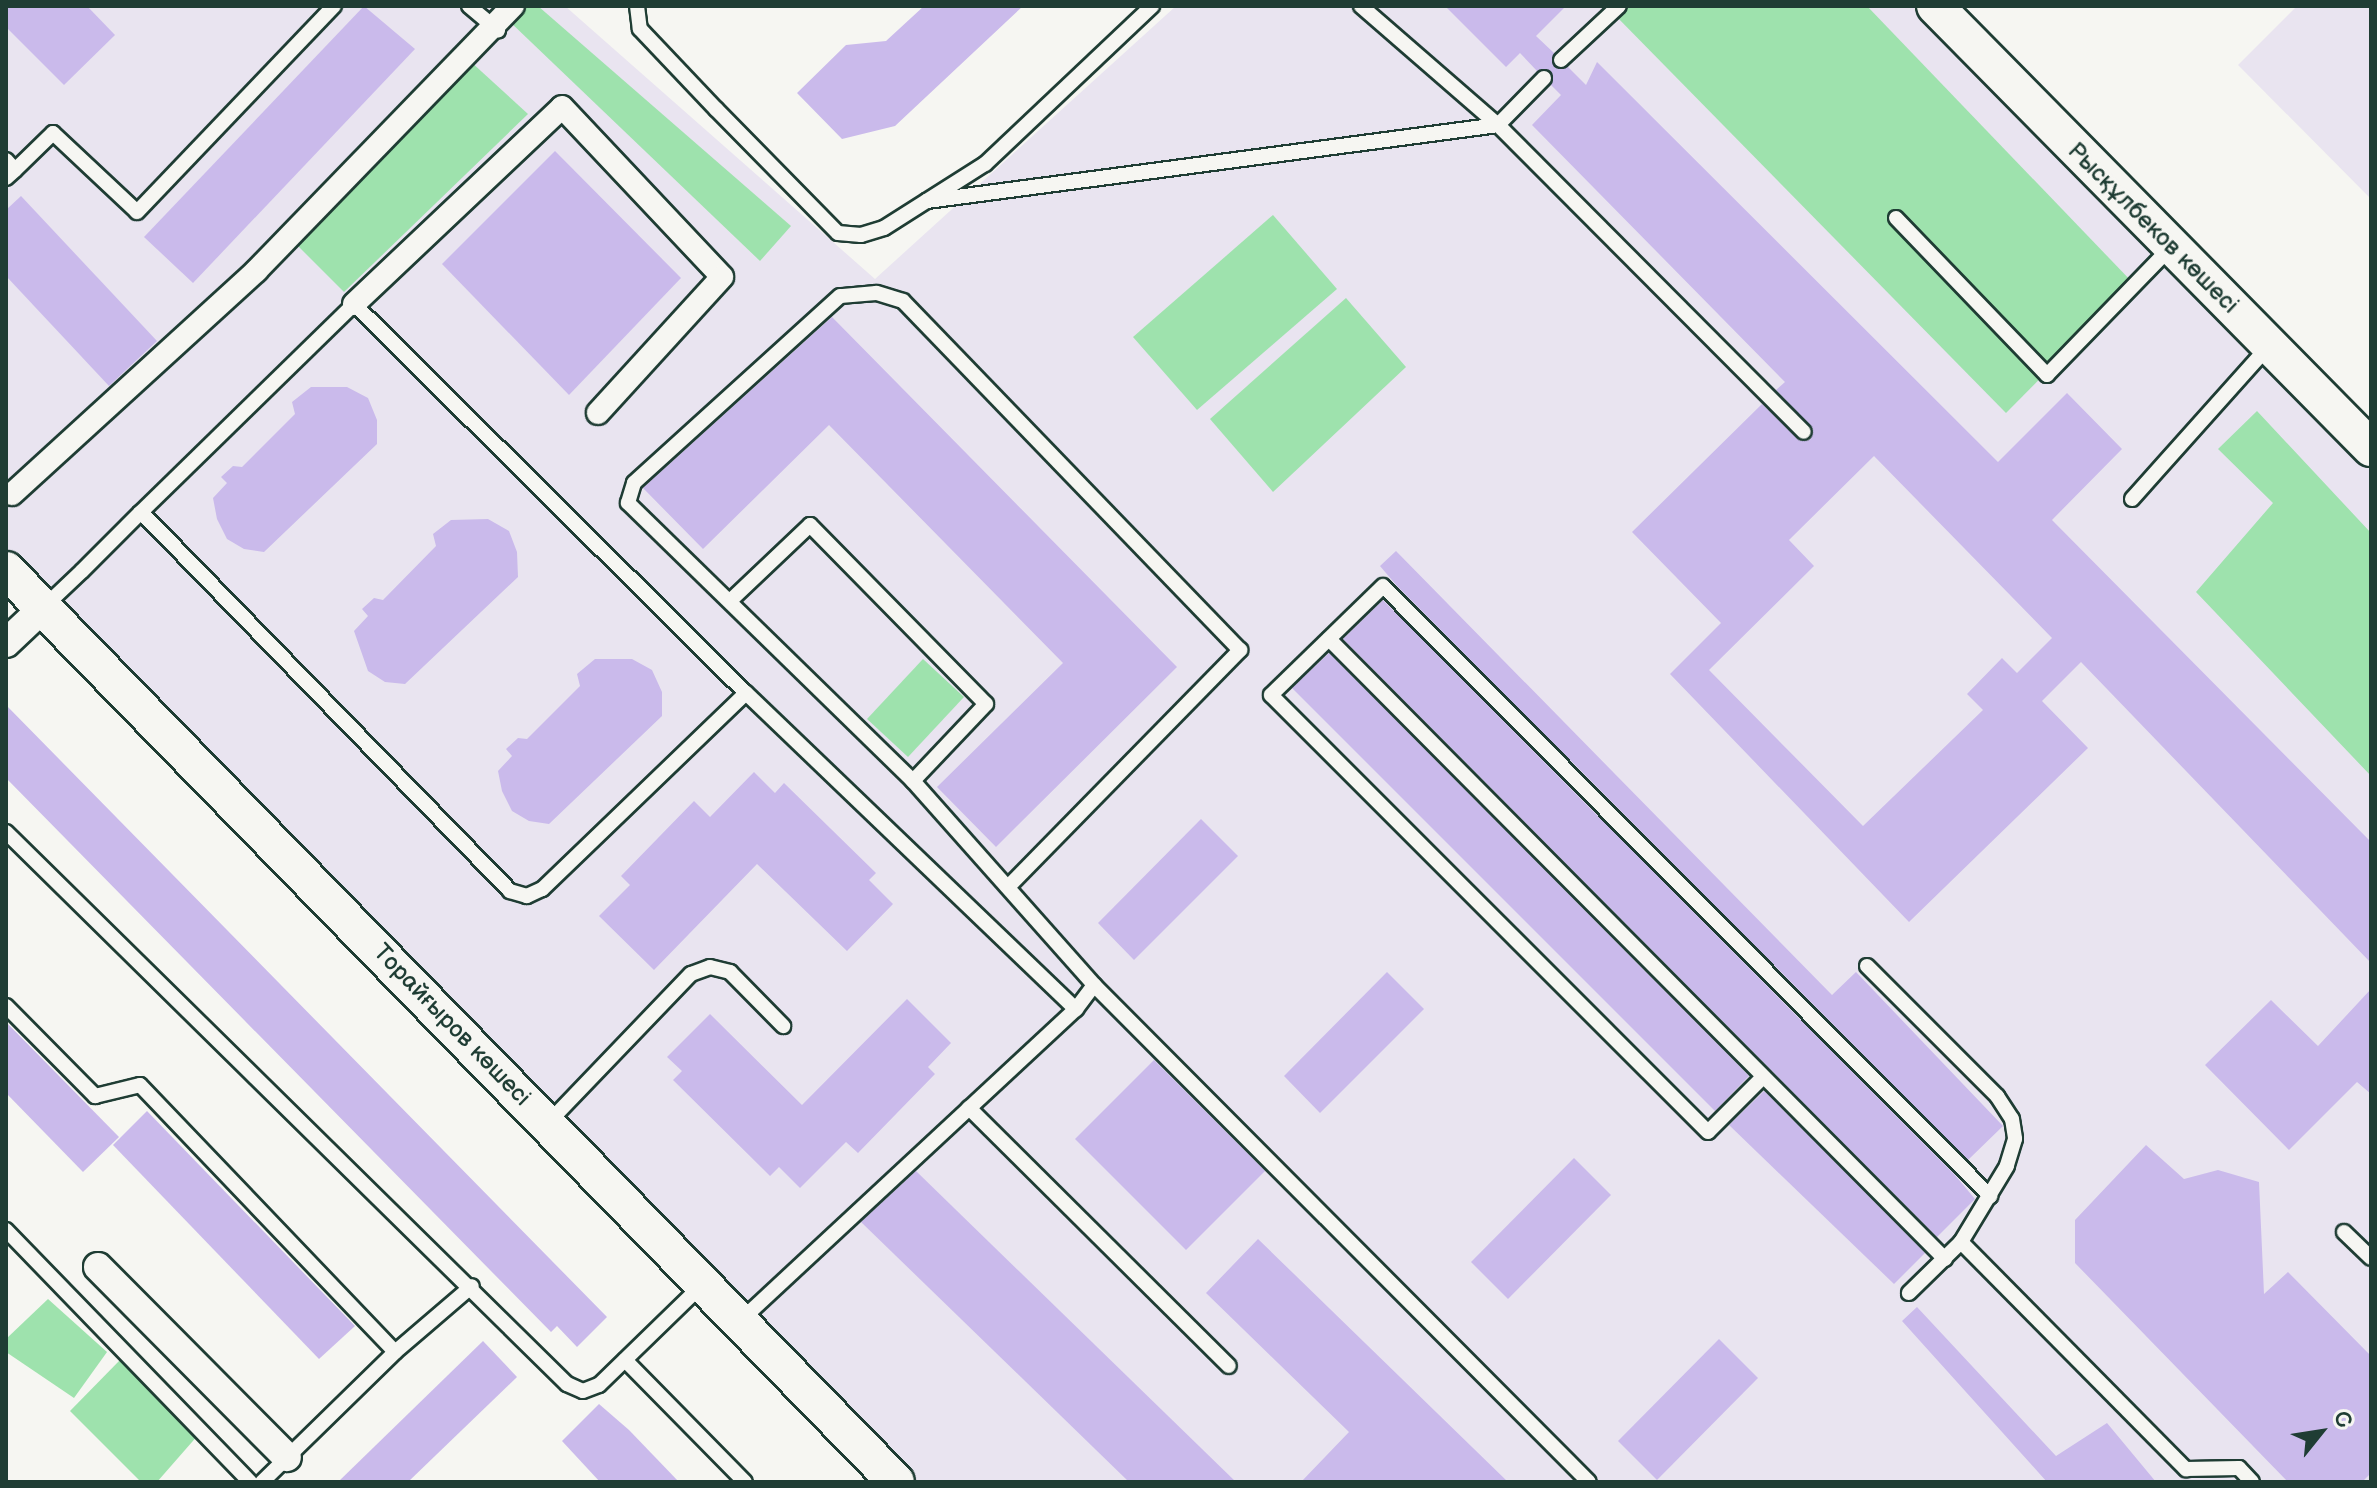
<!DOCTYPE html>
<html>
<head>
<meta charset="utf-8">
<style>
  body { margin:0 }
  #map { position:relative; width:2377px; height:1488px; overflow:hidden; background:#f6f6f2; font-family:"Balsamiq Sans",sans-serif }
  div>[style] { position:absolute }
  .built>* { inset:0; background:#e9e4f0 }
  .green>* { inset:0; background:#9ee2ad }
  .building>* { inset:0; background:#cabaeb }
  .roads { filter:drop-shadow(2px 0 #1f3d34) drop-shadow(-2px 0 #1f3d34) drop-shadow(0 2px #1f3d34) drop-shadow(0 -2px #1f3d34) }
  .service>* { height:14px; margin:-7px; padding:0 7px; transform-origin:7px; border-radius:7px; background:#f6f6f2 }
  .pedestrian>* { height:22px; margin:-11px; padding:0 11px; transform-origin:11px; border-radius:11px; background:#f6f6f2 }
  .minor>* { height:28px; margin:-14px; padding:0 14px; transform-origin:14px; border-radius:14px; background:#f6f6f2 }
  .tertiary>* { height:36px; margin:-18px; padding:0 18px; transform-origin:18px; border-radius:18px; background:#f6f6f2 }
  span { translate:-50% -50%; white-space:nowrap; text-align:center; line-height:1.15; -webkit-text-stroke:6px #f6f6f2; paint-order:stroke }
  .street-label { font-size:24px; color:#1f3d34 }
  .frame { position:absolute; inset:0; border:8px solid #1f3d34; pointer-events:none }
  .north { position:absolute; left:2281px; top:1392px; width:80px; height:80px; -webkit-text-stroke:6px #f6f6f2; paint-order:stroke; rotate:60deg; font-size:22px; font-weight:700; line-height:32px; text-align:center; color:#1f3d34 }
  .north::after { content:''; display:block; margin:auto; width:28px; height:36px; background:#1f3d34; clip-path:polygon(50% 0,100% 100%,50% 72%,0 100%) }
</style>
</head>
<body>
<div id="map">
  <div class="built">
    <div style="clip-path:polygon(6px 6px,565px 6px,875px 279px,1176px 6px,1935px 6px,2371px 448px,2371px 1482px,896px 1482px,6px 570px)"></div>
    <div style="clip-path:polygon(2297px 6px,2371px 6px,2371px 199px,2238px 65px)"></div>
  </div>
  <div class="green">
    <div style="clip-path:polygon(523px 6px,538px 6px,791px 226px,760px 261px,508px 20px)"></div>
    <div style="clip-path:polygon(1619px 6px,1867px 6px,2134px 284px,2006px 413px,1612px 12px)"></div>
    <div style="clip-path:polygon(470px 61px,528px 114px,344px 292px,298px 246px)"></div>
    <div style="clip-path:polygon(1273px 215px,1337px 289px,1197px 410px,1133px 337px)"></div>
    <div style="clip-path:polygon(1346px 298px,1406px 367px,1273px 492px,1210px 419px)"></div>
    <div style="clip-path:polygon(2257px 411px,2371px 533px,2371px 776px,2196px 592px,2273px 503px,2218px 449px)"></div>
    <div style="clip-path:polygon(923px 659px,964px 697px,908px 757px,867px 719px)"></div>
    <div style="clip-path:polygon(48px 1299px,107px 1352px,74px 1398px,6px 1352px,6px 1339px)"></div>
    <div style="clip-path:polygon(120px 1360px,199px 1434px,157px 1482px,141px 1482px,70px 1411px)"></div>
  </div>
  <div class="building">
    <div style="clip-path:polygon(6px 6px,87px 6px,115px 35px,64px 85px,6px 27px)"></div>
    <div style="clip-path:polygon(364px 6px,415px 49px,193px 283px,144px 237px)"></div>
    <div style="clip-path:polygon(924px 6px,1023px 6px,895px 126px,842px 139px,797px 93px,846px 45px,886px 41px)"></div>
    <div style="clip-path:polygon(evenodd,1445px 6px,1566px 6px,1536px 36px,1554px 53px,1554px 67px,1568px 67px,1586px 85px,1597px 62px,1998px 462px,2067px 393px,2122px 449px,2052px 520px,2371px 842px,2371px 963px,2081px 662px,2042px 701px,2088px 748px,1909px 922px,1670px 674px,1721px 623px,1632px 532px,1762px 404px,1801px 441px,1810px 440px,1813px 429px,1776px 390px,1785px 382px,1532px 125px,1561px 95px,1551px 85px,1551px 71px,1537px 71px,1520px 53px,1506px 67px,1445px 6px,1874px 456px,2052px 638px,2017px 673px,2002px 658px,1967px 694px,1983px 710px,1863px 826px,1709px 670px,1814px 566px,1789px 540px,1874px 456px)"></div>
    <div style="clip-path:polygon(555px 151px,681px 278px,569px 395px,442px 264px)"></div>
    <div style="clip-path:polygon(21px 196px,157px 341px,109px 386px,6px 276px,6px 210px)"></div>
    <div style="clip-path:polygon(832px 317px,1177px 667px,996px 847px,937px 787px,1063px 663px,829px 425px,703px 549px,643px 488px)"></div>
    <div style="clip-path:polygon(311px 387px,347px 387px,368px 398px,377px 420px,377px 444px,264px 552px,244px 549px,227px 539px,217px 519px,213px 498px,227px 483px,221px 477px,233px 466px,242px 467px,295px 414px,292px 402px)"></div>
    <div style="clip-path:polygon(488px 519px,509px 531px,517px 552px,518px 577px,405px 684px,385px 682px,368px 671px,354px 631px,368px 616px,362px 609px,374px 598px,383px 600px,436px 546px,433px 534px,451px 520px)"></div>
    <div style="clip-path:polygon(1396px 551px,1832px 995px,1856px 972px,2003px 1126px,1968px 1160px,1397px 586px,1380px 566px)"></div>
    <div style="clip-path:polygon(1383px 600px,1954px 1174px,1975px 1199px,1937px 1237px,1343px 639px)"></div>
    <div style="clip-path:polygon(1329px 653px,1749px 1076px,1715px 1111px,1292px 688px)"></div>
    <div style="clip-path:polygon(595px 659px,632px 659px,652px 670px,662px 692px,662px 716px,549px 824px,529px 821px,512px 811px,502px 791px,498px 771px,512px 756px,506px 749px,518px 738px,527px 739px,580px 686px,577px 674px)"></div>
    <div style="clip-path:polygon(6px 705px,607px 1317px,577px 1347px,557px 1326px,551px 1332px,6px 778px)"></div>
    <div style="clip-path:polygon(754px 772px,775px 793px,784px 783px,876px 873px,869px 880px,893px 904px,847px 951px,757px 864px,654px 970px,599px 916px,630px 885px,621px 876px,694px 801px,710px 817px)"></div>
    <div style="clip-path:polygon(1201px 819px,1238px 856px,1134px 960px,1098px 923px)"></div>
    <div style="clip-path:polygon(1387px 972px,1424px 1009px,1320px 1113px,1284px 1076px)"></div>
    <div style="clip-path:polygon(2371px 989px,2371px 1094px,2357px 1082px,2289px 1150px,2205px 1065px,2271px 1000px,2318px 1046px)"></div>
    <div style="clip-path:polygon(907px 999px,951px 1043px,928px 1067px,935px 1074px,858px 1153px,846px 1142px,800px 1188px,779px 1167px,770px 1176px,673px 1080px,682px 1071px,667px 1057px,710px 1014px,802px 1105px)"></div>
    <div style="clip-path:polygon(6px 1022px,119px 1137px,83px 1172px,6px 1093px)"></div>
    <div style="clip-path:polygon(1154px 1060px,1265px 1171px,1186px 1250px,1075px 1139px)"></div>
    <div style="clip-path:polygon(1764px 1091px,1925px 1253px,1894px 1284px,1729px 1125px)"></div>
    <div style="clip-path:polygon(147px 1111px,355px 1326px,319px 1359px,113px 1145px)"></div>
    <div style="clip-path:polygon(2146px 1145px,2184px 1179px,2218px 1170px,2259px 1182px,2264px 1294px,2288px 1272px,2371px 1356px,2371px 1473px,2362px 1482px,2288px 1482px,2075px 1263px,2075px 1220px)"></div>
    <div style="clip-path:polygon(1574px 1158px,1611px 1195px,1508px 1299px,1471px 1262px)"></div>
    <div style="clip-path:polygon(916px 1171px,1236px 1482px,1129px 1482px,861px 1222px)"></div>
    <div style="clip-path:polygon(1258px 1239px,1508px 1482px,1301px 1482px,1349px 1432px,1206px 1293px)"></div>
    <div style="clip-path:polygon(1917px 1307px,2056px 1456px,2107px 1423px,2156px 1482px,2047px 1482px,1902px 1321px)"></div>
    <div style="clip-path:polygon(1719px 1339px,1758px 1378px,1657px 1480px,1618px 1441px)"></div>
    <div style="clip-path:polygon(483px 1341px,517px 1377px,408px 1482px,338px 1482px)"></div>
    <div style="clip-path:polygon(599px 1404px,629px 1430px,679px 1482px,600px 1482px,562px 1441px)"></div>
  </div>
  <div class="roads">
    <div class="service">
      <div style="left:469px;top:6px;width:38px;rotate:40deg"></div>
      <div style="left:637px;top:6px;width:23px;rotate:83deg"></div>
      <div style="left:640px;top:29px;width:110px;rotate:46.5deg"></div>
      <div style="left:716px;top:109px;width:174px;rotate:45.5deg"></div>
      <div style="left:838px;top:233px;width:23px;rotate:5deg"></div>
      <div style="left:861px;top:235px;width:24px;rotate:-17deg"></div>
      <div style="left:884px;top:228px;width:120px;rotate:-32.4deg"></div>
      <div style="left:985px;top:164px;width:230px;rotate:-43.4deg"></div>
      <div style="left:1361px;top:6px;width:181px;rotate:41deg"></div>
      <div style="left:1561px;top:60px;width:79px;rotate:-43deg"></div>
      <div style="left:1544px;top:78px;width:66px;rotate:134.4deg"></div>
      <div style="left:1498px;top:125px;width:433px;rotate:45.1deg"></div>
      <div style="left:6px;top:160px;width:13px;rotate:48deg"></div>
      <div style="left:15px;top:170px;width:12px;rotate:138deg"></div>
      <div style="left:15px;top:170px;width:53px;rotate:-44.2deg"></div>
      <div style="left:53px;top:133px;width:115px;rotate:43.2deg"></div>
      <div style="left:137px;top:212px;width:285px;rotate:-46.3deg"></div>
      <div style="left:927px;top:201px;width:576px;rotate:-7.58deg"></div>
      <div style="left:1896px;top:218px;width:218px;rotate:46.1deg"></div>
      <div style="left:2047px;top:375px;width:178px;rotate:-45.9deg"></div>
      <div style="left:2132px;top:499px;width:205px;rotate:-48.2deg"></div>
      <div style="left:731px;top:600px;width:109px;rotate:-43.5deg"></div>
      <div style="left:810px;top:525px;width:251px;rotate:45.5deg"></div>
      <div style="left:986px;top:704px;width:106px;rotate:133.5deg"></div>
      <div style="left:44px;top:607px;width:52px;rotate:-43.5deg"></div>
      <div style="left:82px;top:571px;width:83px;rotate:-45deg"></div>
      <div style="left:141px;top:512px;width:298px;rotate:-44.3deg"></div>
      <div style="left:354px;top:304px;width:552px;rotate:44.78deg"></div>
      <div style="left:746px;top:693px;width:283px;rotate:136.1deg"></div>
      <div style="left:542px;top:889px;width:17px;rotate:155deg"></div>
      <div style="left:527px;top:896px;width:18px;rotate:-164deg"></div>
      <div style="left:510px;top:891px;width:529px;rotate:-134.23deg"></div>
      <div style="left:1329px;top:639px;width:874px;rotate:45.19deg"></div>
      <div style="left:746px;top:693px;width:457px;rotate:43.8deg"></div>
      <div style="left:6px;top:832px;width:787px;rotate:44.54deg"></div>
      <div style="left:567px;top:1384px;width:17px;rotate:24deg"></div>
      <div style="left:583px;top:1391px;width:17px;rotate:-21deg"></div>
      <div style="left:599px;top:1385px;width:145px;rotate:-44.2deg"></div>
      <div style="left:1008px;top:887px;width:332px;rotate:-45.6deg"></div>
      <div style="left:1240px;top:650px;width:485px;rotate:-134deg"></div>
      <div style="left:903px;top:301px;width:28px;rotate:-163deg"></div>
      <div style="left:876px;top:293px;width:36px;rotate:175deg"></div>
      <div style="left:840px;top:296px;width:278px;rotate:137.8deg"></div>
      <div style="left:634px;top:483px;width:21px;rotate:107deg"></div>
      <div style="left:628px;top:503px;width:398px;rotate:44.3deg"></div>
      <div style="left:913px;top:781px;width:273px;rotate:48.4deg"></div>
      <div style="left:1867px;top:966px;width:184px;rotate:45deg"></div>
      <div style="left:1997px;top:1096px;width:27px;rotate:57deg"></div>
      <div style="left:2012px;top:1119px;width:20px;rotate:81deg"></div>
      <div style="left:2015px;top:1139px;width:28px;rotate:107deg"></div>
      <div style="left:2007px;top:1166px;width:89px;rotate:121.2deg"></div>
      <div style="left:1961px;top:1242px;width:73px;rotate:135.6deg"></div>
      <div style="left:6px;top:1006px;width:127px;rotate:45.3deg"></div>
      <div style="left:95px;top:1096px;width:46px;rotate:-13.7deg"></div>
      <div style="left:140px;top:1085px;width:369px;rotate:46.3deg"></div>
      <div style="left:1762px;top:1078px;width:76px;rotate:135deg"></div>
      <div style="left:1708px;top:1132px;width:618px;rotate:-135deg"></div>
      <div style="left:1271px;top:695px;width:156px;rotate:-44.2deg"></div>
      <div style="left:1383px;top:586px;width:861px;rotate:45.14deg"></div>
      <div style="left:969px;top:1108px;width:366px;rotate:44.8deg"></div>
      <div style="left:547px;top:1124px;width:208px;rotate:-46.2deg"></div>
      <div style="left:691px;top:974px;width:20px;rotate:-20deg"></div>
      <div style="left:710px;top:967px;width:21px;rotate:14deg"></div>
      <div style="left:730px;top:972px;width:76px;rotate:45.5deg"></div>
      <div style="left:6px;top:1230px;width:351px;rotate:45.9deg"></div>
      <div style="left:2344px;top:1232px;width:37px;rotate:44deg"></div>
      <div style="left:1961px;top:1242px;width:320px;rotate:45.3deg"></div>
      <div style="left:2186px;top:1469px;width:53px;rotate:-1.1deg"></div>
      <div style="left:2239px;top:1468px;width:19px;rotate:47deg"></div>
      <div style="left:740px;top:1321px;width:459px;rotate:-42.9deg"></div>
      <div style="left:1076px;top:1009px;width:30px;rotate:-53deg"></div>
      <div style="left:1094px;top:985px;width:701px;rotate:45.12deg"></div>
      <div style="left:625px;top:1360px;width:171px;rotate:45.5deg"></div>
      <div style="left:262px;top:1482px;width:186px;rotate:-44.3deg"></div>
      <div style="left:395px;top:1352px;width:101px;rotate:-40.6deg"></div>
    </div>
    <div class="pedestrian">
      <div style="left:354px;top:304px;width:286px;rotate:-43.4deg"></div>
      <div style="left:562px;top:107px;width:233px;rotate:46.7deg"></div>
      <div style="left:722px;top:277px;width:184px;rotate:132.4deg"></div>
      <div style="left:12px;top:494px;width:331px;rotate:-42.4deg"></div>
      <div style="left:256px;top:271px;width:369px;rotate:-45.9deg"></div>
    </div>
    <div class="minor">
      <div style="left:6px;top:643px;width:51px;rotate:-43.4deg"></div>
      <div style="left:98px;top:1267px;width:268px;rotate:45.2deg"></div>
    </div>
    <div class="tertiary">
      <div style="left:1935px;top:6px;width:621px;rotate:45.39deg"></div>
      <div style="left:6px;top:570px;width:1274px;rotate:45.7deg"></div>
    </div>
  </div>
  <div class="street-label">
    <span style="left:2153px;top:228px;rotate:45deg">Рысқұлбеков көшесі</span>
    <span style="left:452px;top:1025px;rotate:46deg">Торайғыров көшесі</span>
  </div>
  <div class="frame"></div>
  <div class="north">С</div>
</div>
</body>
</html>
